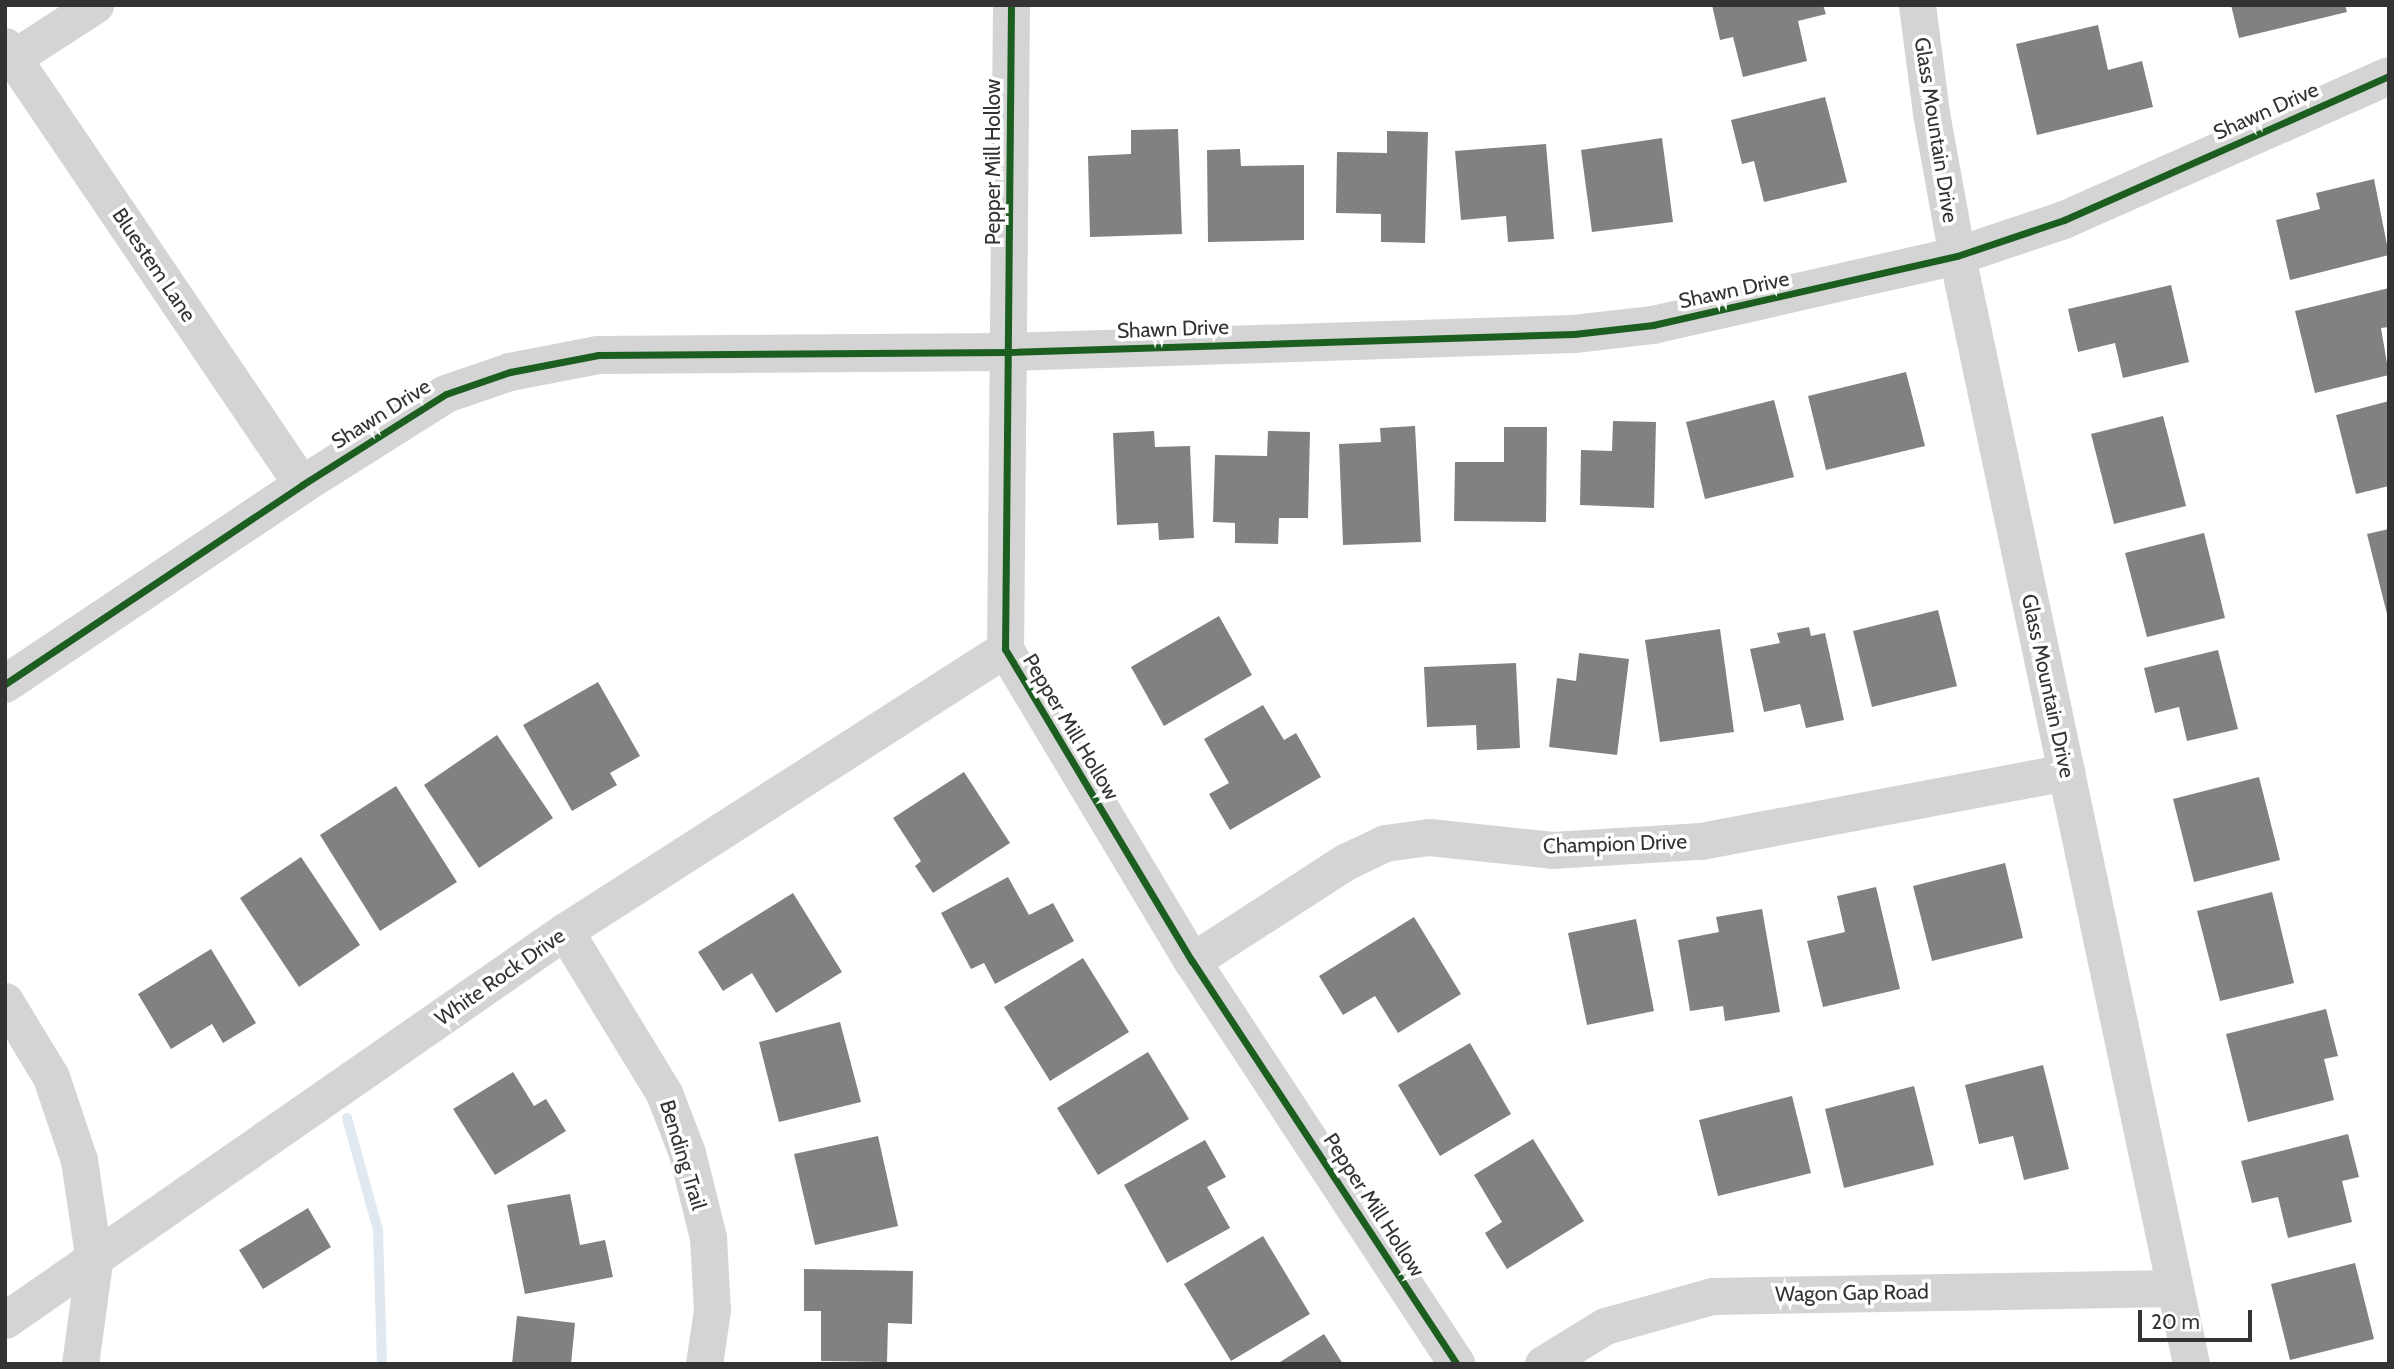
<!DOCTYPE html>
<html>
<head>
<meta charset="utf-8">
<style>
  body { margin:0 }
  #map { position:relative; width:2394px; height:1369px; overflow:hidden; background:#fff; font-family:Cabin,sans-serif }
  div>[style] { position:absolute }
  .stream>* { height:10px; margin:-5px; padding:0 5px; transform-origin:5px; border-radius:5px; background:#e0e8f0 }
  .building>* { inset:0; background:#818181 }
  .minor>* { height:37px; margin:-18.5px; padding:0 18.5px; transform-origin:18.5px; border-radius:18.5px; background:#d4d4d4 }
  .tertiary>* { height:38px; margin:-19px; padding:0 19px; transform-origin:19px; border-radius:19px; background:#d4d4d4 }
  .cycleway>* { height:7px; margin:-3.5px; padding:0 3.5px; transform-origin:3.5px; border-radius:3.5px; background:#1b5e20 }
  span { translate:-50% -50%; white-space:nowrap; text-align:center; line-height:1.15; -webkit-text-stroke:7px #fff; paint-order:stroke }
  .street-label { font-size:21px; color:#333 }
  .frame { position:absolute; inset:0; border:7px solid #333; pointer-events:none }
  .scale { position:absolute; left:2138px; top:1310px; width:114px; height:32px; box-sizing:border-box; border:4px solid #333; border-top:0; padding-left:9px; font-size:21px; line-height:24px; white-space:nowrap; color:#333; -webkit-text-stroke:5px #fff; paint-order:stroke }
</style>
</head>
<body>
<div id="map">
  <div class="stream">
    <div style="left:347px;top:1118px;width:116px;rotate:74.5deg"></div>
    <div style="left:378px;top:1230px;width:134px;rotate:88.3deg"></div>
  </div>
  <div class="building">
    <div style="clip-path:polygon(1712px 5px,1823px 5px,1826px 14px,1798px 21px,1807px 61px,1743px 77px,1733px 37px,1720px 40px)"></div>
    <div style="clip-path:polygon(2231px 5px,2345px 5px,2347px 12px,2239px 38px)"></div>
    <div style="clip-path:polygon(2098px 25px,2108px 70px,2142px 61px,2153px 107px,2037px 135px,2016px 44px)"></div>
    <div style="clip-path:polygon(1825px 97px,1847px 182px,1764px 202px,1754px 161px,1742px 164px,1731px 120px)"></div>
    <div style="clip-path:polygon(1178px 129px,1182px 234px,1090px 237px,1088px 156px,1131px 154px,1131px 130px)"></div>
    <div style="clip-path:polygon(1387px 131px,1428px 132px,1425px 243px,1381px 242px,1381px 214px,1336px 213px,1337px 152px,1387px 153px)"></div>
    <div style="clip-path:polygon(1662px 138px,1673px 222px,1592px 232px,1581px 150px)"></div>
    <div style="clip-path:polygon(1546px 144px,1554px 239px,1508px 242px,1506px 216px,1461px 220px,1455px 151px)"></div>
    <div style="clip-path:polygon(1240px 149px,1241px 166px,1304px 165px,1304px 240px,1208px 242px,1207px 150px)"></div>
    <div style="clip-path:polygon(2374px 179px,2389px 255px,2290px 280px,2276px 220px,2320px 209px,2316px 193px)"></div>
    <div style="clip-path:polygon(2171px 285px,2189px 362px,2123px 378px,2115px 343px,2078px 352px,2068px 309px)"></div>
    <div style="clip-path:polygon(2389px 288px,2389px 327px,2381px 328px,2389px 375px,2315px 393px,2295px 311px)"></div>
    <div style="clip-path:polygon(1906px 372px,1925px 446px,1826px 470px,1808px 396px)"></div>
    <div style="clip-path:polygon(1774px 400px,1794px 477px,1705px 499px,1686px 422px)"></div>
    <div style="clip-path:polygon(2389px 401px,2389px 486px,2356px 494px,2336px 415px)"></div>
    <div style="clip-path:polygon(2163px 416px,2186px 506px,2114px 524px,2091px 434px)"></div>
    <div style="clip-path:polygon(1613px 421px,1656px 422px,1654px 508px,1580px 505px,1581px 450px,1612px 451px)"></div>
    <div style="clip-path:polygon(1415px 426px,1421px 542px,1343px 545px,1339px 444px,1381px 442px,1380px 428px)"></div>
    <div style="clip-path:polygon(1504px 427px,1547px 427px,1546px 522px,1454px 521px,1455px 462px,1504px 462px)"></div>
    <div style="clip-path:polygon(1154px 431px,1155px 447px,1190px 446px,1194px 538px,1159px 540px,1158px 523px,1117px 525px,1113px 433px)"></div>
    <div style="clip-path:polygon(1268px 431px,1310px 432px,1308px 518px,1279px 518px,1278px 544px,1235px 543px,1235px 523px,1213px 522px,1215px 455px,1267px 456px)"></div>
    <div style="clip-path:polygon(2389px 529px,2389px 618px,2388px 618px,2367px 534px)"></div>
    <div style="clip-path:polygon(2204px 533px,2225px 618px,2147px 637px,2125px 553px)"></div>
    <div style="clip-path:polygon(1938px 610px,1957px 686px,1872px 707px,1853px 631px)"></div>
    <div style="clip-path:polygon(1219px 616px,1252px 675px,1164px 726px,1131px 667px)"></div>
    <div style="clip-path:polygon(1809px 627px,1811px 636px,1825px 633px,1844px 720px,1806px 728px,1800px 704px,1764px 712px,1750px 649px,1780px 643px,1777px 633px)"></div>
    <div style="clip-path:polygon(1720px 629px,1734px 732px,1660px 742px,1645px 640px)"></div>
    <div style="clip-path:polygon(2218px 650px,2238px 729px,2187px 741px,2179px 707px,2155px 713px,2144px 668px)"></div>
    <div style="clip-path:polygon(1579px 653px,1629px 659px,1617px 755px,1549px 747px,1557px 678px,1576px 681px)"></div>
    <div style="clip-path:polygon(1516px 663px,1520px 748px,1477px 750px,1476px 725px,1427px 727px,1424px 667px)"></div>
    <div style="clip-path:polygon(598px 682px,640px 756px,610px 773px,617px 785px,572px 811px,523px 725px)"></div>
    <div style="clip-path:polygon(1263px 705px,1284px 740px,1296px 733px,1321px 777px,1230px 830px,1209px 794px,1229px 783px,1204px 739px)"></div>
    <div style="clip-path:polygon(497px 735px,553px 818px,479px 868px,424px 785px)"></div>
    <div style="clip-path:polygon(964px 772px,1010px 843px,933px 893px,915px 866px,921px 861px,893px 818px)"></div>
    <div style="clip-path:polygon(2259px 777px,2280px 860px,2194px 882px,2173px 799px)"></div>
    <div style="clip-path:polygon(396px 786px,457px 882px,380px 931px,320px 835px)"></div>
    <div style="clip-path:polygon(301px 857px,360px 945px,299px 987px,240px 898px)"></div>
    <div style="clip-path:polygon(2005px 863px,2023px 938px,1932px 961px,1913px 886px)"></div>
    <div style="clip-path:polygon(1008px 877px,1029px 915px,1053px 903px,1074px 941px,995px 984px,984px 963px,971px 969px,941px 913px)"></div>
    <div style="clip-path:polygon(1876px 887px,1900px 989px,1823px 1007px,1807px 941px,1845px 932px,1837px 896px)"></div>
    <div style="clip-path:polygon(2272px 892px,2294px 983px,2220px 1001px,2197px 911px)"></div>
    <div style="clip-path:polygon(793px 893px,842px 972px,776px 1013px,752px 973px,723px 991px,698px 952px)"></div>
    <div style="clip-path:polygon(1762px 909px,1780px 1012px,1725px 1021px,1723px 1006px,1690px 1011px,1678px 940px,1719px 932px,1716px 917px)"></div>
    <div style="clip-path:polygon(1414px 917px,1461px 994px,1398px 1033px,1375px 996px,1343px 1015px,1319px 976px)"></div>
    <div style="clip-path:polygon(1636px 919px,1654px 1011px,1587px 1025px,1568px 933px)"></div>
    <div style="clip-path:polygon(211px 949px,256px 1023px,223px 1043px,212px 1024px,171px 1049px,138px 994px)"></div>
    <div style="clip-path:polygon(1083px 958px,1129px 1032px,1050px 1081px,1004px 1007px)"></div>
    <div style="clip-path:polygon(2326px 1009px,2338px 1056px,2324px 1059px,2334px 1100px,2248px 1122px,2226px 1034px)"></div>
    <div style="clip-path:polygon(840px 1022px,861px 1102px,779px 1122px,759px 1042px)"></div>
    <div style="clip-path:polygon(1470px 1043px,1511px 1114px,1440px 1156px,1398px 1085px)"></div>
    <div style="clip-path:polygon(1148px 1052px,1189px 1119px,1098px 1175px,1057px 1108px)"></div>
    <div style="clip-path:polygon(2043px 1065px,2069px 1169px,2024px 1180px,2013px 1136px,1979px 1144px,1965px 1085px)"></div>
    <div style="clip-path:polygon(513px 1072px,534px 1106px,546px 1099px,566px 1131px,495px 1175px,453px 1109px)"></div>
    <div style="clip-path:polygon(1914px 1086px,1934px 1165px,1844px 1188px,1825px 1109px)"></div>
    <div style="clip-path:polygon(1792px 1096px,1811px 1173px,1718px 1196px,1699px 1120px)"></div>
    <div style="clip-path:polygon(2348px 1134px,2359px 1177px,2342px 1181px,2352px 1222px,2288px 1238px,2278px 1197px,2252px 1203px,2241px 1161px)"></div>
    <div style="clip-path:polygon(878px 1136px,898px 1226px,815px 1245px,794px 1154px)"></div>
    <div style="clip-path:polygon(1533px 1139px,1584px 1221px,1507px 1269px,1485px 1233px,1502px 1222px,1474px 1175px)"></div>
    <div style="clip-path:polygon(1205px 1140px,1226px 1177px,1207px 1187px,1230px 1228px,1167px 1263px,1124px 1185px)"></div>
    <div style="clip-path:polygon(570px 1194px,580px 1245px,605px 1240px,613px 1277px,525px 1294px,507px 1205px)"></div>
    <div style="clip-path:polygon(308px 1208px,331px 1247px,263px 1289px,239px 1250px)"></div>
    <div style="clip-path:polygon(1263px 1236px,1310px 1314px,1231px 1361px,1184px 1284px)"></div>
    <div style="clip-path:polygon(2355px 1263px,2374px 1339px,2290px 1360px,2271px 1284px)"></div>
    <div style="clip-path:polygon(804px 1269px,913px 1271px,912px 1324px,888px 1323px,887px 1362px,821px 1361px,821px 1311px,804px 1311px)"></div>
    <div style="clip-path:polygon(517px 1316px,575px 1323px,571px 1364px,512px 1364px)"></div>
    <div style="clip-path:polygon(1324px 1334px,1343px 1364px,1277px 1364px)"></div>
  </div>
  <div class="minor">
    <div style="left:1011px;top:5px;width:644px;rotate:90.53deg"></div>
    <div style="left:1005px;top:649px;width:364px;rotate:59.1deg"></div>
    <div style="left:1192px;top:961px;width:482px;rotate:56.7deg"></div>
    <div style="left:1917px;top:5px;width:109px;rotate:82.6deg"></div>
    <div style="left:1931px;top:113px;width:145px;rotate:79.7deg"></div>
    <div style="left:1957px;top:256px;width:1132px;rotate:78.07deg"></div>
    <div style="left:5px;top:46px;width:530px;rotate:55.92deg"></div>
    <div style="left:13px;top:58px;width:98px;rotate:-32.9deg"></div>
    <div style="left:565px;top:931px;width:190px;rotate:58.6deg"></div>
    <div style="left:664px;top:1093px;width:64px;rotate:69deg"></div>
    <div style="left:687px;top:1153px;width:87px;rotate:76deg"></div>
    <div style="left:708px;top:1237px;width:73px;rotate:86.9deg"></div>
    <div style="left:712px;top:1310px;width:55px;rotate:98.4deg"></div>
    <div style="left:1192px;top:961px;width:182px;rotate:-32.9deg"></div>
    <div style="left:1345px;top:862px;width:44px;rotate:-25.4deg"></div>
    <div style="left:1385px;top:843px;width:44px;rotate:-7.8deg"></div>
    <div style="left:1429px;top:837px;width:124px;rotate:6deg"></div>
    <div style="left:1552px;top:850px;width:149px;rotate:-3.5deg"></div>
    <div style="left:1701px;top:841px;width:372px;rotate:-10.7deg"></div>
    <div style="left:5px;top:1001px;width:89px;rotate:58.8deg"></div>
    <div style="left:51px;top:1077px;width:88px;rotate:71.4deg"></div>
    <div style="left:79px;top:1160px;width:103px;rotate:81.6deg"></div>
    <div style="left:94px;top:1262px;width:103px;rotate:97.8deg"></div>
    <div style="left:5px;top:1320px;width:682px;rotate:-34.79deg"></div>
    <div style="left:565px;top:931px;width:523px;rotate:-32.66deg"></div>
    <div style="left:1543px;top:1364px;width:73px;rotate:-31.5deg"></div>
    <div style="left:1605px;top:1326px;width:111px;rotate:-15.7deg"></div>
    <div style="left:1712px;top:1296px;width:463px;rotate:-1deg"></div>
  </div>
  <div class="tertiary">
    <div style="left:5px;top:684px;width:358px;rotate:-33.8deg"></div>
    <div style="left:302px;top:485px;width:170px;rotate:-32.3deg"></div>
    <div style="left:446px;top:394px;width:68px;rotate:-19deg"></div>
    <div style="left:510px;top:372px;width:90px;rotate:-10.9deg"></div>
    <div style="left:598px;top:355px;width:412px;rotate:-0.4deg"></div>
    <div style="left:1010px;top:352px;width:564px;rotate:-1.83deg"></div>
    <div style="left:1574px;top:334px;width:80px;rotate:-6.5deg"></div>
    <div style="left:1653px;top:325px;width:312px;rotate:-12.8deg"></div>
    <div style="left:1957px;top:256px;width:113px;rotate:-18.6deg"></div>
    <div style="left:2064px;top:220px;width:355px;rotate:-23.9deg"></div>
  </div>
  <div class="cycleway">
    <div style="left:1011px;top:5px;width:644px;rotate:90.53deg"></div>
    <div style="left:1005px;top:649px;width:364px;rotate:59.1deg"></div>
    <div style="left:1192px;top:961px;width:482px;rotate:56.7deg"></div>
    <div style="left:5px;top:684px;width:358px;rotate:-33.8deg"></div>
    <div style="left:302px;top:485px;width:170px;rotate:-32.3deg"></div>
    <div style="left:446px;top:394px;width:68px;rotate:-19deg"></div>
    <div style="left:510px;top:372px;width:90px;rotate:-10.9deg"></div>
    <div style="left:598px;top:355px;width:412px;rotate:-0.4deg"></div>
    <div style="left:1010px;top:352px;width:564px;rotate:-1.83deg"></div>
    <div style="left:1574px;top:334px;width:80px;rotate:-6.5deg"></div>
    <div style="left:1653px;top:325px;width:312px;rotate:-12.8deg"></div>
    <div style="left:1957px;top:256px;width:113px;rotate:-18.6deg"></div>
    <div style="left:2064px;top:220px;width:355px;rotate:-23.9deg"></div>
  </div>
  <div class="street-label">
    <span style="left:2266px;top:111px;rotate:-24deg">Shawn Drive</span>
    <span style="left:1936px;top:130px;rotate:81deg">Glass Mountain Drive</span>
    <span style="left:993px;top:162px;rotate:-90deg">Pepper Mill Hollow</span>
    <span style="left:154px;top:265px;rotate:56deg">Bluestem Lane</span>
    <span style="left:1734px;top:290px;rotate:-12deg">Shawn Drive</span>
    <span style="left:1173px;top:329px;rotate:-2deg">Shawn Drive</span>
    <span style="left:381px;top:414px;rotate:-32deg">Shawn Drive</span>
    <span style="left:2048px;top:686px;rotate:78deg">Glass Mountain Drive</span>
    <span style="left:1071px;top:727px;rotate:59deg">Pepper Mill Hollow</span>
    <span style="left:1615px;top:844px;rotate:-2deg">Champion Drive</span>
    <span style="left:500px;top:977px;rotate:-35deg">White Rock Drive</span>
    <span style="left:683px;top:1155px;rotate:73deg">Bending Trail</span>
    <span style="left:1374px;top:1205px;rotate:57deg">Pepper Mill Hollow</span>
    <span style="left:1852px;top:1293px;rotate:-1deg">Wagon Gap Road</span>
  </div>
  <div class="frame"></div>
  <div class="scale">20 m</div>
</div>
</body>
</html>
